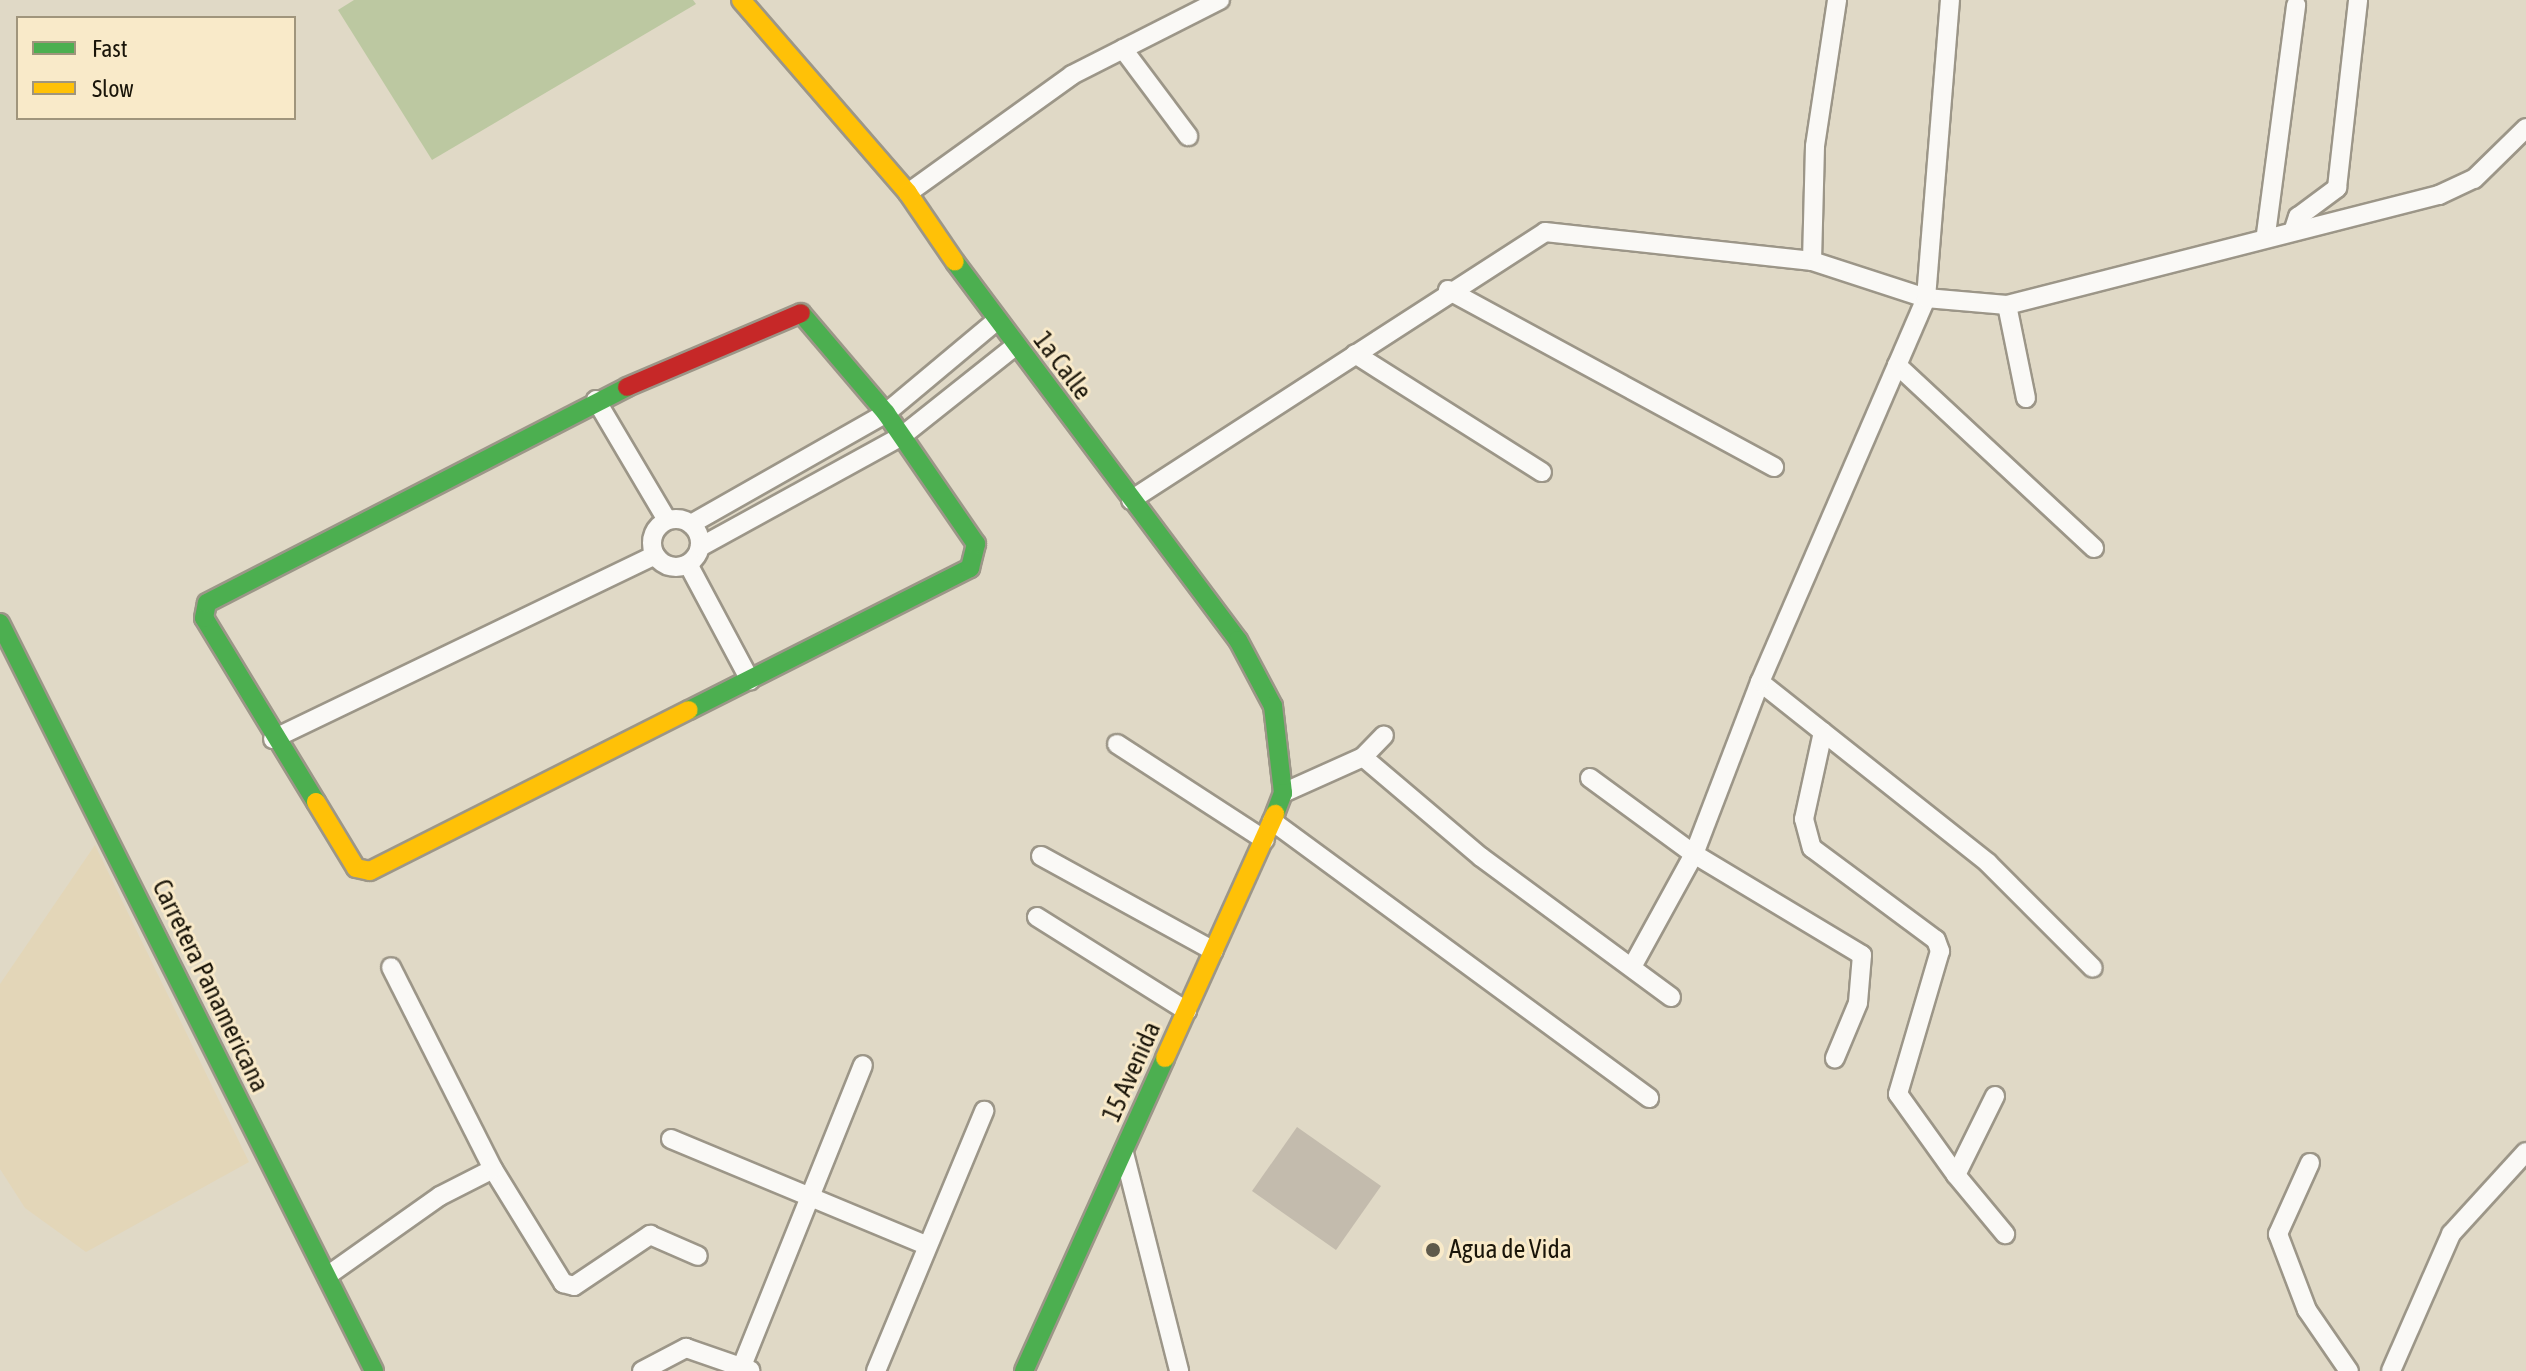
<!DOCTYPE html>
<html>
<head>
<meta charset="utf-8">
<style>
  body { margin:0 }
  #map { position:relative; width:2526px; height:1371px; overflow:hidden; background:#e0d9c6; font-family:"Asap Condensed",sans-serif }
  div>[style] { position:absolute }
  .built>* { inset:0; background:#e3d6b8 }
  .green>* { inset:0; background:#bcc8a1 }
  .building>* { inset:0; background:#c3bbad }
  .roads { filter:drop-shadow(2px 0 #9c9688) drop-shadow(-2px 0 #9c9688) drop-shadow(0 2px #9c9688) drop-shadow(0 -2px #9c9688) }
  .street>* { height:18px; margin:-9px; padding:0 9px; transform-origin:9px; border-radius:9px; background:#faf9f6 }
  .street>.ring { margin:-9px; padding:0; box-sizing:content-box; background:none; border:18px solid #faf9f6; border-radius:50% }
  .fast>* { height:18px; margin:-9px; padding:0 9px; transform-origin:9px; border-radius:9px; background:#4caf50 }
  .slow>* { height:18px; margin:-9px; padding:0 9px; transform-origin:9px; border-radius:9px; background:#ffc107 }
  .jam>* { height:18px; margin:-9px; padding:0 9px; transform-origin:9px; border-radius:9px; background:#c62828 }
  .dots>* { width:22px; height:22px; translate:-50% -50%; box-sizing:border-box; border:4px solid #f9eac9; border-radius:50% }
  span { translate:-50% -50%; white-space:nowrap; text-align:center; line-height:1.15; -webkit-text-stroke:6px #f9eac9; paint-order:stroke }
  .street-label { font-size:26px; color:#1a1509 }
  .poi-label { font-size:26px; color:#1a1509 }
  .left { translate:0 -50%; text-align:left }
  .legend { position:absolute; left:16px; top:16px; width:280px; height:104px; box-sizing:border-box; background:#f9eac9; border:2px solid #a0957c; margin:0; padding:10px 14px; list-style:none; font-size:24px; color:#1a1509 }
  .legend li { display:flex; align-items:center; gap:16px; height:40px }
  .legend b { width:40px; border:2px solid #a0957c }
</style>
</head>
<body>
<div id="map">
  <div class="built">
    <div style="clip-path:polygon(95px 845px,249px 1162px,86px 1252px,25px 1208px,0 1169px,0 984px)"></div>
  </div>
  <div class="green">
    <div style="clip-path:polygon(354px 0,693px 0,696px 4px,432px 160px,338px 10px)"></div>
  </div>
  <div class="building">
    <div style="clip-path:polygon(1297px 1127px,1381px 1186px,1336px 1250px,1252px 1191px)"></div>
  </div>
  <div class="roads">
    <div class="street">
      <div style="left:1123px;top:49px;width:109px;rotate:53.2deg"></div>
      <div style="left:908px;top:193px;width:202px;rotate:-35.7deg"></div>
      <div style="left:1072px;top:75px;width:166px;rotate:-26.9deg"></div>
      <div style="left:2294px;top:229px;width:13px;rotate:-72deg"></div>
      <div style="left:2298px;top:217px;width:49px;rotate:-36.6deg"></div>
      <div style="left:2337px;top:188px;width:189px;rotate:-83.6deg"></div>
      <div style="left:2266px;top:234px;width:231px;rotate:-82.5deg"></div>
      <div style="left:1812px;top:261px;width:115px;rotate:-88.5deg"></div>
      <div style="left:1815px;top:146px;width:148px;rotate:-81.4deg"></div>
      <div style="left:1448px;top:290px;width:371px;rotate:28.5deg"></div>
      <div style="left:2007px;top:305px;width:95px;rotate:78.5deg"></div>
      <div style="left:1355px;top:354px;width:221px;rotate:32.3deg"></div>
      <div style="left:1897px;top:365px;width:269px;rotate:42.9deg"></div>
      <div style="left:596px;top:400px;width:139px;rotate:59.4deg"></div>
      <div style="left:1131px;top:500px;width:493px;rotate:-32.9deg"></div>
      <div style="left:1545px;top:232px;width:269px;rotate:6.2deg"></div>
      <div style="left:1812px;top:261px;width:120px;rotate:18deg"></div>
      <div style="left:1926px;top:298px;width:81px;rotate:4.9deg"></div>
      <div style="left:2007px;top:305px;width:446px;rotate:-14.3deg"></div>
      <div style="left:2439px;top:195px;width:38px;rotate:-25deg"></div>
      <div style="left:2474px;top:179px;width:73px;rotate:-44.4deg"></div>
      <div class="ring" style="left:652px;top:519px;width:30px;height:30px"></div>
      <div style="left:691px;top:524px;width:224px;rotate:-29.6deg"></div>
      <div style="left:886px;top:413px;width:143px;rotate:-39.9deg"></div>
      <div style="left:700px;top:547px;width:230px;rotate:-28.8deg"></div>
      <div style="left:902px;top:436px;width:143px;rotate:-38.5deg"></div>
      <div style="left:688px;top:564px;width:132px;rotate:61.9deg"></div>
      <div style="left:1760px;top:682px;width:80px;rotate:38.4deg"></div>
      <div style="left:1823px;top:732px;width:89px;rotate:102.3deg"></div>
      <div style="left:1804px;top:819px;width:30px;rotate:75deg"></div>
      <div style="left:1812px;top:848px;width:154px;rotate:36.6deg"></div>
      <div style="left:1936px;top:940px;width:12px;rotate:70deg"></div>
      <div style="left:1940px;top:951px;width:149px;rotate:106.4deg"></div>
      <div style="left:1898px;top:1094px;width:100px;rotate:54.4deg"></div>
      <div style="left:1956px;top:1175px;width:88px;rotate:-63.7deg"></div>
      <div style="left:1823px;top:732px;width:211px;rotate:38.4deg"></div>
      <div style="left:1988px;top:863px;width:148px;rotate:45deg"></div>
      <div style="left:273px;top:739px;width:424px;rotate:-25.7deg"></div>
      <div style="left:1117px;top:744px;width:176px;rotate:33deg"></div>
      <div style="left:1363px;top:757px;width:155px;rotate:40.3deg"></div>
      <div style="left:1481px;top:857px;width:236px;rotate:36.4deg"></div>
      <div style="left:1590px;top:778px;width:129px;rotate:36.2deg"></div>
      <div style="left:1694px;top:854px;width:196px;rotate:31deg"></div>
      <div style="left:1862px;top:955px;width:48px;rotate:94.8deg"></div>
      <div style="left:1858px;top:1003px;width:60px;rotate:112.7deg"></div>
      <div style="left:1283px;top:793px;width:88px;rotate:-24.2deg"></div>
      <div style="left:1363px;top:757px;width:30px;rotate:-46deg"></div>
      <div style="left:1272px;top:821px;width:468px;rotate:36.3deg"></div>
      <div style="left:1041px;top:856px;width:197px;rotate:28.8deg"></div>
      <div style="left:1037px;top:917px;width:177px;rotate:32.1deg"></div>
      <div style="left:1632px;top:967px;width:129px;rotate:-61.2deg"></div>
      <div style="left:1694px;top:854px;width:184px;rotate:-69deg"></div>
      <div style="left:1760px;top:682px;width:418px;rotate:-66.6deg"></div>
      <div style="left:1926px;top:298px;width:299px;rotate:-85.4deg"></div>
      <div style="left:671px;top:1139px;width:276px;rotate:22.6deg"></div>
      <div style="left:1124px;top:1153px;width:225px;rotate:75.8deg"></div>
      <div style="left:2310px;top:1163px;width:78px;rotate:114.3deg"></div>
      <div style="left:2278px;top:1234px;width:81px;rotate:69.1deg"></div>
      <div style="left:2307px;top:1310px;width:74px;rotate:55.5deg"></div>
      <div style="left:493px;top:1169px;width:134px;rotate:58.4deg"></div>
      <div style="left:563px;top:1283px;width:11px;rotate:15deg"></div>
      <div style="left:574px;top:1286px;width:92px;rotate:-33.9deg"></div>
      <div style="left:650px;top:1235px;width:52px;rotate:23.6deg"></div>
      <div style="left:1956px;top:1175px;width:77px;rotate:50.3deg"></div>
      <div style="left:327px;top:1276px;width:138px;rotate:-35.3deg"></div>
      <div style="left:440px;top:1196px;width:59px;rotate:-27deg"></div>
      <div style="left:493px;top:1169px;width:226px;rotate:-116.8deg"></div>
      <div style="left:742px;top:1366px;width:324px;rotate:-68.1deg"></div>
      <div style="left:642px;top:1371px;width:50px;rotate:-27.6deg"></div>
      <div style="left:686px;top:1348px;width:68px;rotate:19deg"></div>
      <div style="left:876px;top:1371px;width:282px;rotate:-67.4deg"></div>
      <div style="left:2391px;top:1371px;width:150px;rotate:-66.3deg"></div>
      <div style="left:2451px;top:1234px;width:111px;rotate:-47.6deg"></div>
    </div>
    <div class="fast">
      <div style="left:955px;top:262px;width:472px;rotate:53.2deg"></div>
      <div style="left:1238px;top:640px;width:75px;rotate:62.1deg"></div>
      <div style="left:1273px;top:706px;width:88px;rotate:83.4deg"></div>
      <div style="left:1283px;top:793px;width:22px;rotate:111deg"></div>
      <div style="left:0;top:623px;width:836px;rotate:63.43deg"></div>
      <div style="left:689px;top:710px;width:315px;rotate:-26.8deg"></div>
      <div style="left:970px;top:568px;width:25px;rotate:-76deg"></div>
      <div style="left:976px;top:544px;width:159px;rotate:-124.5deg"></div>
      <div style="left:886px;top:413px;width:131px;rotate:-130.4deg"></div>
      <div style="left:316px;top:802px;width:215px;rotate:-121.3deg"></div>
      <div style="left:204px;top:618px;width:15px;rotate:-79deg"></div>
      <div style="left:207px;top:603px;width:472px;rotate:-27.2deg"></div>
      <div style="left:1024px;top:1371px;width:343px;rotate:-65.7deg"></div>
    </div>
    <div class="slow">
      <div style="left:741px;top:0;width:255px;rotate:49.1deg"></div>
      <div style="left:908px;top:193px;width:83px;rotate:55.7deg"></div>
      <div style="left:316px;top:802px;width:77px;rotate:58.8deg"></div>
      <div style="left:356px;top:868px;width:14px;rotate:12deg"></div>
      <div style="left:370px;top:871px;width:357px;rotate:-26.8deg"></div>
      <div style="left:1165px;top:1058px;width:268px;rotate:-65.7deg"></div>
    </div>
    <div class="jam">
      <div style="left:627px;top:387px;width:189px;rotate:-23deg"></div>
    </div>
  </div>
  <div class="dots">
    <div style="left:1433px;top:1250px;background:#5f5a4b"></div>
  </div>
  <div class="street-label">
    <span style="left:1062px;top:366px;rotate:53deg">1a Calle</span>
    <span style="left:210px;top:986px;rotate:64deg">Carretera Panamericana</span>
    <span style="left:1132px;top:1072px;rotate:-66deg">15 Avenida</span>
  </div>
  <div class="poi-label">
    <span class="left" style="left:1449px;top:1250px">Agua de Vida</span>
  </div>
  <ul class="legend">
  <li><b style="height:10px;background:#4caf50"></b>Fast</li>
  <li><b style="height:10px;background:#ffc107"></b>Slow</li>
  </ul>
</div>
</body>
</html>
